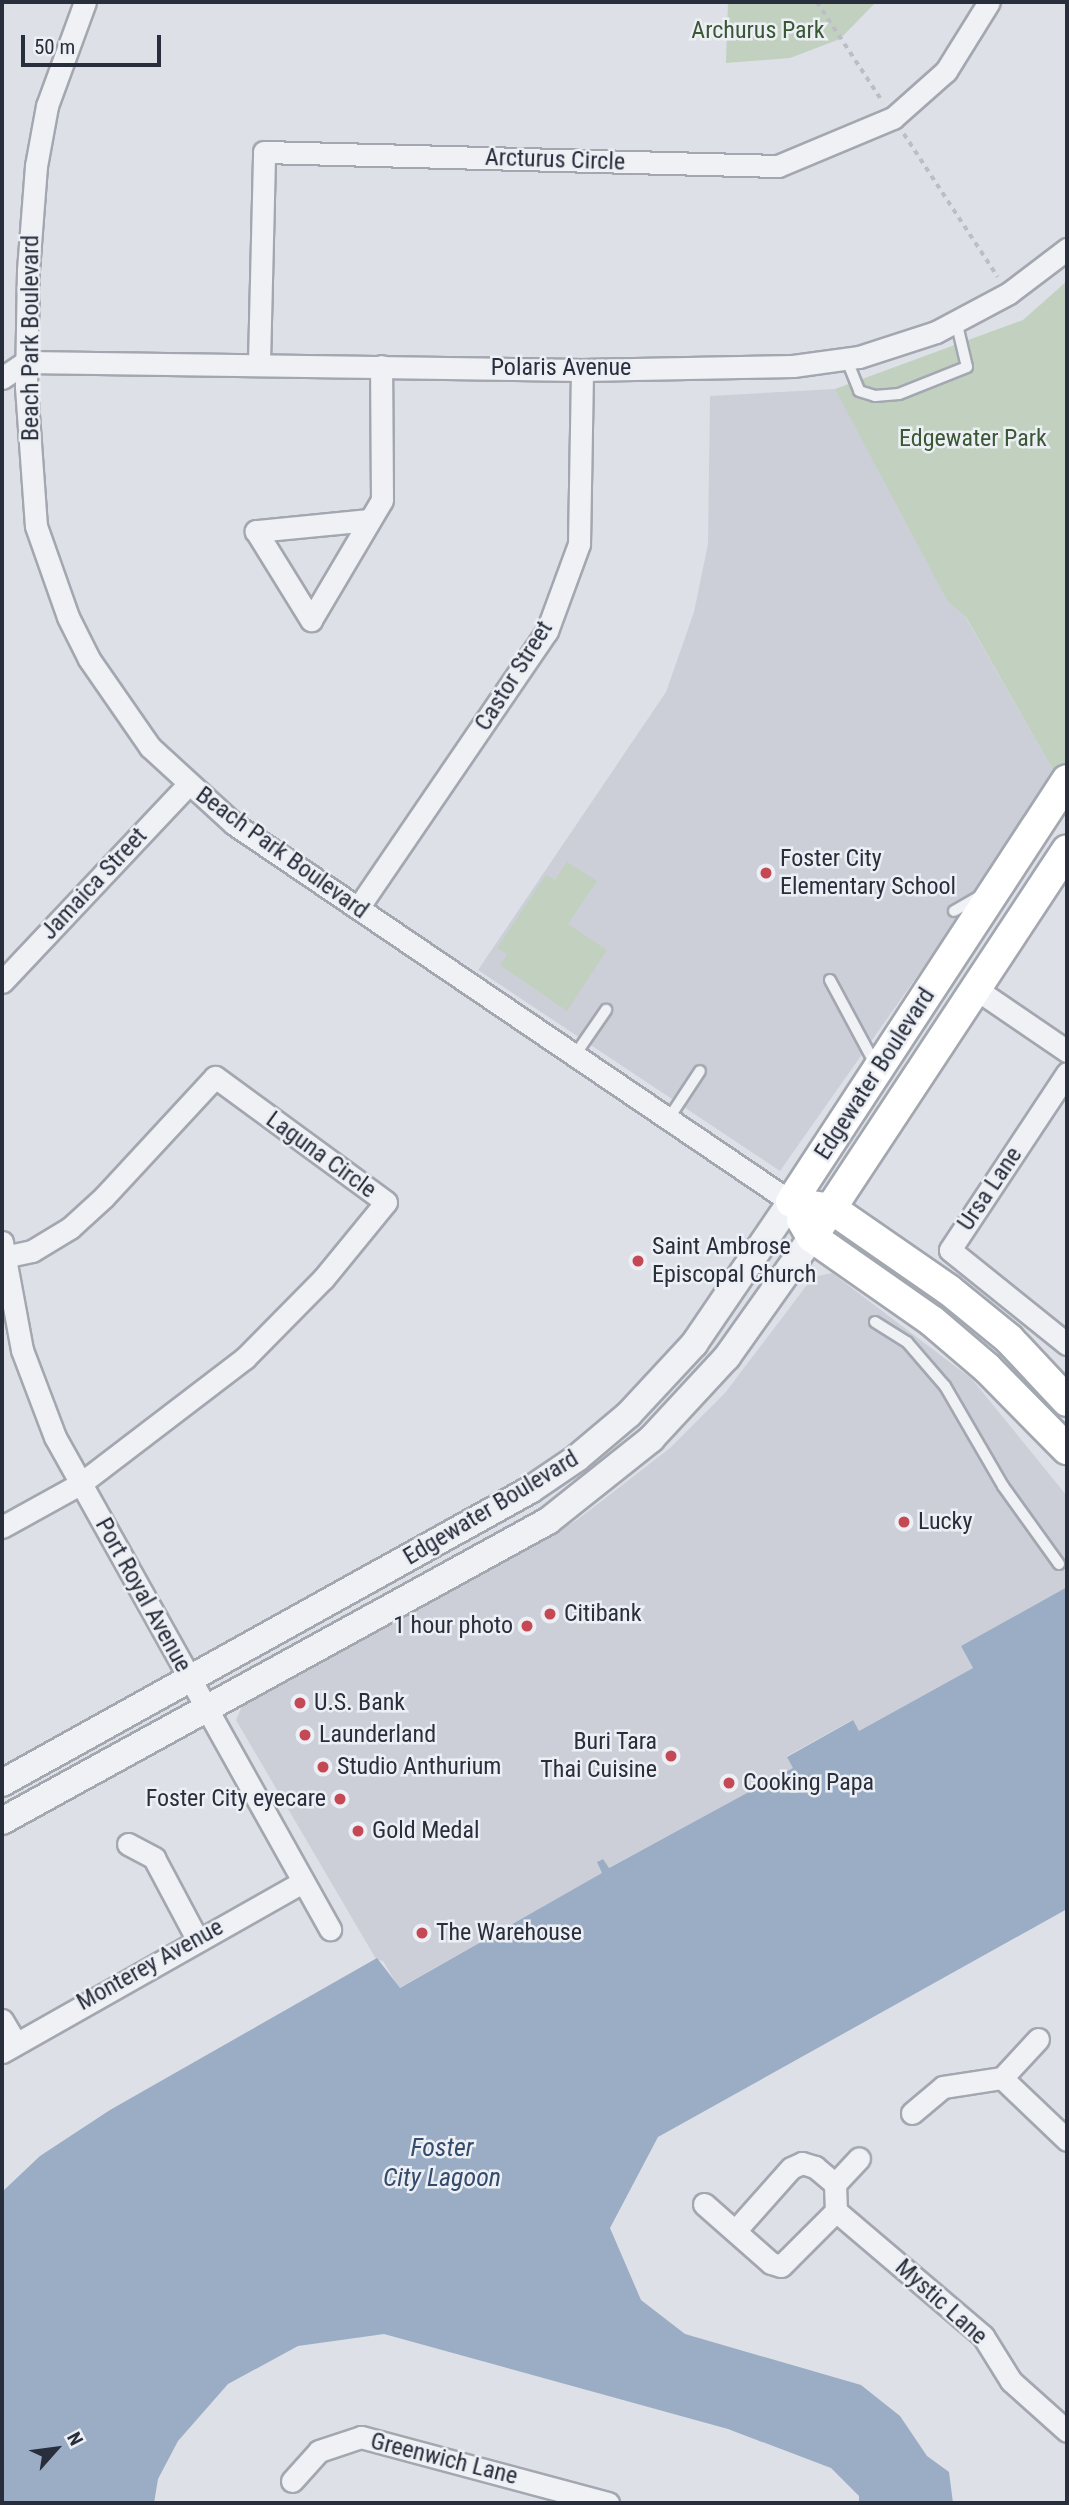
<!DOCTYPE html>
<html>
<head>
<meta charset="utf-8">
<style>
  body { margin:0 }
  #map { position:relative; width:1069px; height:2505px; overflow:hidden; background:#dde0e6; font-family:"Roboto Condensed",sans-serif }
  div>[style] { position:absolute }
  .built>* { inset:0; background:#cccfd8 }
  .green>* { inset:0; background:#c2d0bf }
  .water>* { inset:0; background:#9aadc5 }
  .path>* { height:3.5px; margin-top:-1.75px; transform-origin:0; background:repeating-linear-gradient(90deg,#bcbec5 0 5px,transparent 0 10px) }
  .roads { filter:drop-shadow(2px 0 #a3a7b0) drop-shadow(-2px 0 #a3a7b0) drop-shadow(0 2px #a3a7b0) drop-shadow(0 -2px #a3a7b0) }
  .service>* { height:10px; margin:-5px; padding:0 5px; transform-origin:5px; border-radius:5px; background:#f0f1f5 }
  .minor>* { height:21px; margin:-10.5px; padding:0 10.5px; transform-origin:10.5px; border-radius:10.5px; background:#f0f1f5 }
  .tertiary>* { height:26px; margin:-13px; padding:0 13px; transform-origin:13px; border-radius:13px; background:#f0f1f5 }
  .secondary>* { height:30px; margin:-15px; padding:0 15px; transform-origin:15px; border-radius:15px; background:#fff }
  .dots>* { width:19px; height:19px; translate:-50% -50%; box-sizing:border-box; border:4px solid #eceff4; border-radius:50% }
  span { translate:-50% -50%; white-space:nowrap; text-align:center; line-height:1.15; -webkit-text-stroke:5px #eceff4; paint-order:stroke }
  .park-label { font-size:24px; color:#3a5736 }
  .street-label { font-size:24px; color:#282e3c }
  .poi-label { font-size:24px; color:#282e3c }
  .left { translate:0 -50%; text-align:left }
  .right { translate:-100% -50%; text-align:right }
  .water-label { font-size:26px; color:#344b6d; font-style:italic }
  .frame { position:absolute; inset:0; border:4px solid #282e3c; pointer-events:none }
  .north { position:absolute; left:21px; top:2414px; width:70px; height:70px; -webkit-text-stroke:5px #eceff4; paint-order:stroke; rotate:62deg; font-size:19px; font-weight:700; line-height:28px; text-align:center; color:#282e3c }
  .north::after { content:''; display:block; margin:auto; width:24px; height:32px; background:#282e3c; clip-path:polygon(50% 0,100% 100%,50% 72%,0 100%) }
  .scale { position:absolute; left:21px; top:35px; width:140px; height:32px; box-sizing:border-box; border:4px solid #282e3c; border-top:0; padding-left:9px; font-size:21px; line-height:24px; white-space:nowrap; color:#282e3c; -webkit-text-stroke:5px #eceff4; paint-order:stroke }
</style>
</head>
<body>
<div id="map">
  <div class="built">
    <div style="clip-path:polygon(835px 389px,1057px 777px,780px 1171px,478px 970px,666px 692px,694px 612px,708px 544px,710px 396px)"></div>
    <div style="clip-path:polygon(832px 1273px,972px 1379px,1067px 1496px,1067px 1587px,961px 1646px,973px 1668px,859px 1731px,852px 1720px,787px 1756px,794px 1768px,608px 1868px,603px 1859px,598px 1861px,603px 1873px,399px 1988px,383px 1961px,376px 1959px,236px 1720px,242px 1706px,577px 1520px,670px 1448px,725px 1393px,813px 1277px)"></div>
  </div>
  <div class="green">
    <div style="clip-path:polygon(728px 2px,876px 2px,840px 39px,790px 58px,726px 63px)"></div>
    <div style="clip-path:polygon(1067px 281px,1067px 759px,1057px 777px,966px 617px,947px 600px,835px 389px,1023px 320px)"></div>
    <div style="clip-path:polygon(567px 862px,597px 881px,568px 924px,607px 950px,567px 1011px,500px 965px,507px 954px,497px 948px,546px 875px,555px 880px)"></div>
  </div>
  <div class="water">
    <div style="clip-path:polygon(1067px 1587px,1067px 1909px,658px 2137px,610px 2228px,641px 2300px,685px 2334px,861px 2385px,900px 2416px,927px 2456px,949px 2472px,953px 2503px,859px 2503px,859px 2496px,831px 2468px,728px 2429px,384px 2334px,298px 2346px,228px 2384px,178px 2441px,158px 2479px,154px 2503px,2px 2503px,2px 2192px,40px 2156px,110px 2110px,377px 1958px,400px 1988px,602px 1873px,597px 1862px,603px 1859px,609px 1868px,793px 1768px,787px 1757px,853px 1720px,859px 1731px,973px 1668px,961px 1646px)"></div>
  </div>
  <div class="path">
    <div style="left:817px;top:2px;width:120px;rotate:56.6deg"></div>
    <div style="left:904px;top:134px;width:171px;rotate:56.7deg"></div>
  </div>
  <div class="roads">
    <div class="service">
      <div style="left:846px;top:358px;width:35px;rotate:68deg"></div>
      <div style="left:859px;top:391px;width:17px;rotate:17deg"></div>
      <div style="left:875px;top:396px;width:24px;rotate:-5deg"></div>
      <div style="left:899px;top:394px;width:73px;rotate:-21.7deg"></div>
      <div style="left:967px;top:367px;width:47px;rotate:-103.4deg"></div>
      <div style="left:954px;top:911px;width:30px;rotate:-30deg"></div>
      <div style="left:830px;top:980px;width:95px;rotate:61.8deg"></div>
      <div style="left:575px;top:1055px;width:55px;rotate:-55.4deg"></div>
      <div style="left:669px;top:1118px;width:56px;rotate:-56.6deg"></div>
      <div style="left:875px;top:1322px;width:38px;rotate:32deg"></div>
      <div style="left:907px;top:1342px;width:58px;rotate:49.2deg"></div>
      <div style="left:945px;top:1386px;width:116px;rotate:59.9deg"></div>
      <div style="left:1003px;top:1486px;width:96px;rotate:54.3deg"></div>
    </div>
    <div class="minor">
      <div style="left:85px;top:2px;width:111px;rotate:110.1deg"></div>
      <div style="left:47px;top:106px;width:61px;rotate:100.4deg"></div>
      <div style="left:36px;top:166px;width:105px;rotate:94.4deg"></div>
      <div style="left:28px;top:271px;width:116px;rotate:91deg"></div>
      <div style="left:26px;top:387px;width:139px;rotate:85.9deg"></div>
      <div style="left:36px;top:526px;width:96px;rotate:70.6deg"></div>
      <div style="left:68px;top:617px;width:47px;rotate:63.4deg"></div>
      <div style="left:89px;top:659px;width:107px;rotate:55.3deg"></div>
      <div style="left:150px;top:747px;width:114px;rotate:42.5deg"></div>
      <div style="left:234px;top:824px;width:673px;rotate:34.16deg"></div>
      <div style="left:26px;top:362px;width:556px;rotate:0.82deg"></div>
      <div style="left:582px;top:370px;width:211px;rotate:-1.1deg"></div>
      <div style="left:793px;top:366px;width:67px;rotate:-7.8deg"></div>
      <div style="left:859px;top:357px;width:81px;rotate:-18deg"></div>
      <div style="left:936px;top:332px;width:83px;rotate:-28.1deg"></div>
      <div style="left:1009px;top:293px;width:73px;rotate:-37.2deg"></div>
      <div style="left:259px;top:362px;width:210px;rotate:-88.6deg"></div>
      <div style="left:264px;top:152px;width:514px;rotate:1.56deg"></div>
      <div style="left:778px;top:166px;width:125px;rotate:-22.7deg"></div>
      <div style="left:893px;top:118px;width:71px;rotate:-41.6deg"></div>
      <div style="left:946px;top:71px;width:81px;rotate:-58.1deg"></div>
      <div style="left:2px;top:378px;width:29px;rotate:-34deg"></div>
      <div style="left:369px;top:520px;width:114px;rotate:174.4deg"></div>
      <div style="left:256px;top:531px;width:105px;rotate:58.3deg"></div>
      <div style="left:311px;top:620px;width:139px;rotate:-59.4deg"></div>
      <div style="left:382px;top:500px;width:134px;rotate:-90.4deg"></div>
      <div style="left:358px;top:908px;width:335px;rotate:-55.7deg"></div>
      <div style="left:547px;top:631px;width:93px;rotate:-69.8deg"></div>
      <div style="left:579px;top:544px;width:174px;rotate:-89deg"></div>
      <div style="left:2px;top:982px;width:270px;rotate:-46.7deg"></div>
      <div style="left:976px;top:989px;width:110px;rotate:34.3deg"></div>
      <div style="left:1067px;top:1073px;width:212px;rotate:123.5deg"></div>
      <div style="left:950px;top:1250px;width:150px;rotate:38.8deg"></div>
      <div style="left:2px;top:1242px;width:110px;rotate:79.5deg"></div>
      <div style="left:22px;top:1350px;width:93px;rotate:69.2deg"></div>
      <div style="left:55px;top:1437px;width:564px;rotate:60.8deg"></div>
      <div style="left:2px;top:1527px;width:89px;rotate:-28.9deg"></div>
      <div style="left:80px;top:1484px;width:208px;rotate:-37.4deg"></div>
      <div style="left:245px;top:1358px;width:111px;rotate:-45.4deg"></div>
      <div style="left:323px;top:1279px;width:99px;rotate:-50.7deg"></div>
      <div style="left:386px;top:1202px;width:212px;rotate:-143.8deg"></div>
      <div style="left:215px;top:1077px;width:163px;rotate:132.8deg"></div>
      <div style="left:104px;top:1197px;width:46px;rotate:137.6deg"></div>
      <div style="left:70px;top:1228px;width:44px;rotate:148.8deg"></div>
      <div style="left:32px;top:1251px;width:29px;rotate:168deg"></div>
      <div style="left:128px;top:1844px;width:30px;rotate:28deg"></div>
      <div style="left:154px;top:1858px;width:92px;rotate:62deg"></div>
      <div style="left:2px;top:2020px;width:26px;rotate:59deg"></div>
      <div style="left:2px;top:2052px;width:343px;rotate:-29.5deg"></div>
      <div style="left:1002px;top:2078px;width:90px;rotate:43.6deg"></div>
      <div style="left:912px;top:2113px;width:40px;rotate:-40deg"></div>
      <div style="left:943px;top:2087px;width:60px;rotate:-8.7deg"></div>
      <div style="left:1002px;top:2078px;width:53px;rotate:-47.3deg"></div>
      <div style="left:835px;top:2184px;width:35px;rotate:-47deg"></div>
      <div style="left:704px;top:2204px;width:89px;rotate:41.4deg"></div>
      <div style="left:771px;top:2263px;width:10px;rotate:17deg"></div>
      <div style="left:781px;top:2266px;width:78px;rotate:-45deg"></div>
      <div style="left:836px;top:2211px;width:193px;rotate:40.4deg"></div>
      <div style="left:983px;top:2336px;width:53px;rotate:58.1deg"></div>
      <div style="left:1011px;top:2381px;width:75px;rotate:41.8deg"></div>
      <div style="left:735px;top:2231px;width:84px;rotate:-48.4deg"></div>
      <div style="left:791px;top:2168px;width:12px;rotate:-24deg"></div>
      <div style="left:802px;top:2163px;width:14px;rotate:17deg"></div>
      <div style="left:815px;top:2167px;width:26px;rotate:40deg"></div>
      <div style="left:835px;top:2184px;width:27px;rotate:88deg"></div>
      <div style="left:292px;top:2481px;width:40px;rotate:-48deg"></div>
      <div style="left:319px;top:2451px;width:44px;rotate:-18.4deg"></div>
      <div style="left:361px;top:2437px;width:256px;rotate:15deg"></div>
    </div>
    <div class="tertiary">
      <div style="left:2px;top:1783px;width:604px;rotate:-29.03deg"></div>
      <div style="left:530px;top:1490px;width:57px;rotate:-34.2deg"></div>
      <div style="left:577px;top:1458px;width:68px;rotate:-40.2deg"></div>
      <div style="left:629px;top:1414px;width:96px;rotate:-47.1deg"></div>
      <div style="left:694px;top:1344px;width:172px;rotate:-55.7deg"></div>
      <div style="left:2px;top:1821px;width:623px;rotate:-28.79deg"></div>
      <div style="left:548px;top:1521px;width:132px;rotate:-38.5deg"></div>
      <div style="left:651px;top:1439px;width:112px;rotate:-47.2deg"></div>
      <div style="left:727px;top:1357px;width:147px;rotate:-54.7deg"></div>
    </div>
    <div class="secondary">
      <div style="left:791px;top:1202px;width:504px;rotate:-56.81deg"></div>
      <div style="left:812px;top:1206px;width:20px;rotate:9deg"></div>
      <div style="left:832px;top:1209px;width:142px;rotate:34.7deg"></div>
      <div style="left:949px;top:1290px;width:77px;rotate:39.2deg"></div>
      <div style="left:1009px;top:1339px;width:85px;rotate:46.9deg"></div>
      <div style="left:802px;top:1220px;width:20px;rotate:60deg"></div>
      <div style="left:812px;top:1237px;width:146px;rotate:35deg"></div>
      <div style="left:932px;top:1321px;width:72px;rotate:40.5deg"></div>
      <div style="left:987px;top:1368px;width:114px;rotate:45.4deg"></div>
      <div style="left:812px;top:1237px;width:463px;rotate:-56.6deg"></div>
    </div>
  </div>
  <div class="dots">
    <div style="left:766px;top:873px;background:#c54855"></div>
    <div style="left:638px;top:1261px;background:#c54855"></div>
    <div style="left:904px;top:1522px;background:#c54855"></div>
    <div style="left:550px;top:1614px;background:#c54855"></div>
    <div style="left:527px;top:1626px;background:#c54855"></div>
    <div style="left:300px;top:1703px;background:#c54855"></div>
    <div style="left:305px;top:1735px;background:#c54855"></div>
    <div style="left:671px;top:1756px;background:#c54855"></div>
    <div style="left:323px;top:1767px;background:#c54855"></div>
    <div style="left:729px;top:1783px;background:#c54855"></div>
    <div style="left:340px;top:1799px;background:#c54855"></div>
    <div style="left:358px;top:1831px;background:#c54855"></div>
    <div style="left:422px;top:1933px;background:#c54855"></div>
  </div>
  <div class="park-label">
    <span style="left:758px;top:31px">Archurus Park</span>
    <span style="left:973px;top:439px">Edgewater Park</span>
  </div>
  <div class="street-label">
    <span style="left:555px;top:160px;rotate:2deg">Arcturus Circle</span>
    <span style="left:31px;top:338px;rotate:-90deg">Beach Park Boulevard</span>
    <span style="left:561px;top:368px">Polaris Avenue</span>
    <span style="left:514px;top:676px;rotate:-58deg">Castor Street</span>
    <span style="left:282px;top:853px;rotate:36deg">Beach Park Boulevard</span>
    <span style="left:94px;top:884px;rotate:-47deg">Jamaica Street</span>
    <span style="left:875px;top:1074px;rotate:-57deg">Edgewater Boulevard</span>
    <span style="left:321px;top:1155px;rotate:36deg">Laguna Circle</span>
    <span style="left:990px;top:1189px;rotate:-56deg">Ursa Lane</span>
    <span style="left:491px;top:1508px;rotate:-31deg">Edgewater Boulevard</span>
    <span style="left:143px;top:1595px;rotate:61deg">Port Royal Avenue</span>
    <span style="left:150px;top:1965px;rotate:-29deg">Monterey Avenue</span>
    <span style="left:941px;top:2302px;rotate:42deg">Mystic Lane</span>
    <span style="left:444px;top:2459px;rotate:14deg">Greenwich Lane</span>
  </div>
  <div class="poi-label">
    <span class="left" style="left:780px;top:873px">Foster City<br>Elementary School</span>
    <span class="left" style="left:652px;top:1261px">Saint Ambrose<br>Episcopal Church</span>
    <span class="left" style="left:918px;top:1522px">Lucky</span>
    <span class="left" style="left:564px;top:1614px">Citibank</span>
    <span class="right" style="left:513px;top:1626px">1 hour photo</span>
    <span class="left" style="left:314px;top:1703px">U.S. Bank</span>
    <span class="left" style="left:319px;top:1735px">Launderland</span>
    <span class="right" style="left:657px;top:1756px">Buri Tara<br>Thai Cuisine</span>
    <span class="left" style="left:337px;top:1767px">Studio Anthurium</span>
    <span class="left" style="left:743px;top:1783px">Cooking Papa</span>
    <span class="right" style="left:326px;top:1799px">Foster City eyecare</span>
    <span class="left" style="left:372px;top:1831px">Gold Medal</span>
    <span class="left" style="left:436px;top:1933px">The Warehouse</span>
  </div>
  <div class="water-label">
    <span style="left:442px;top:2163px">Foster<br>City Lagoon</span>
  </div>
  <div class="frame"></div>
  <div class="north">N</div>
  <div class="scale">50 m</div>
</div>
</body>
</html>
